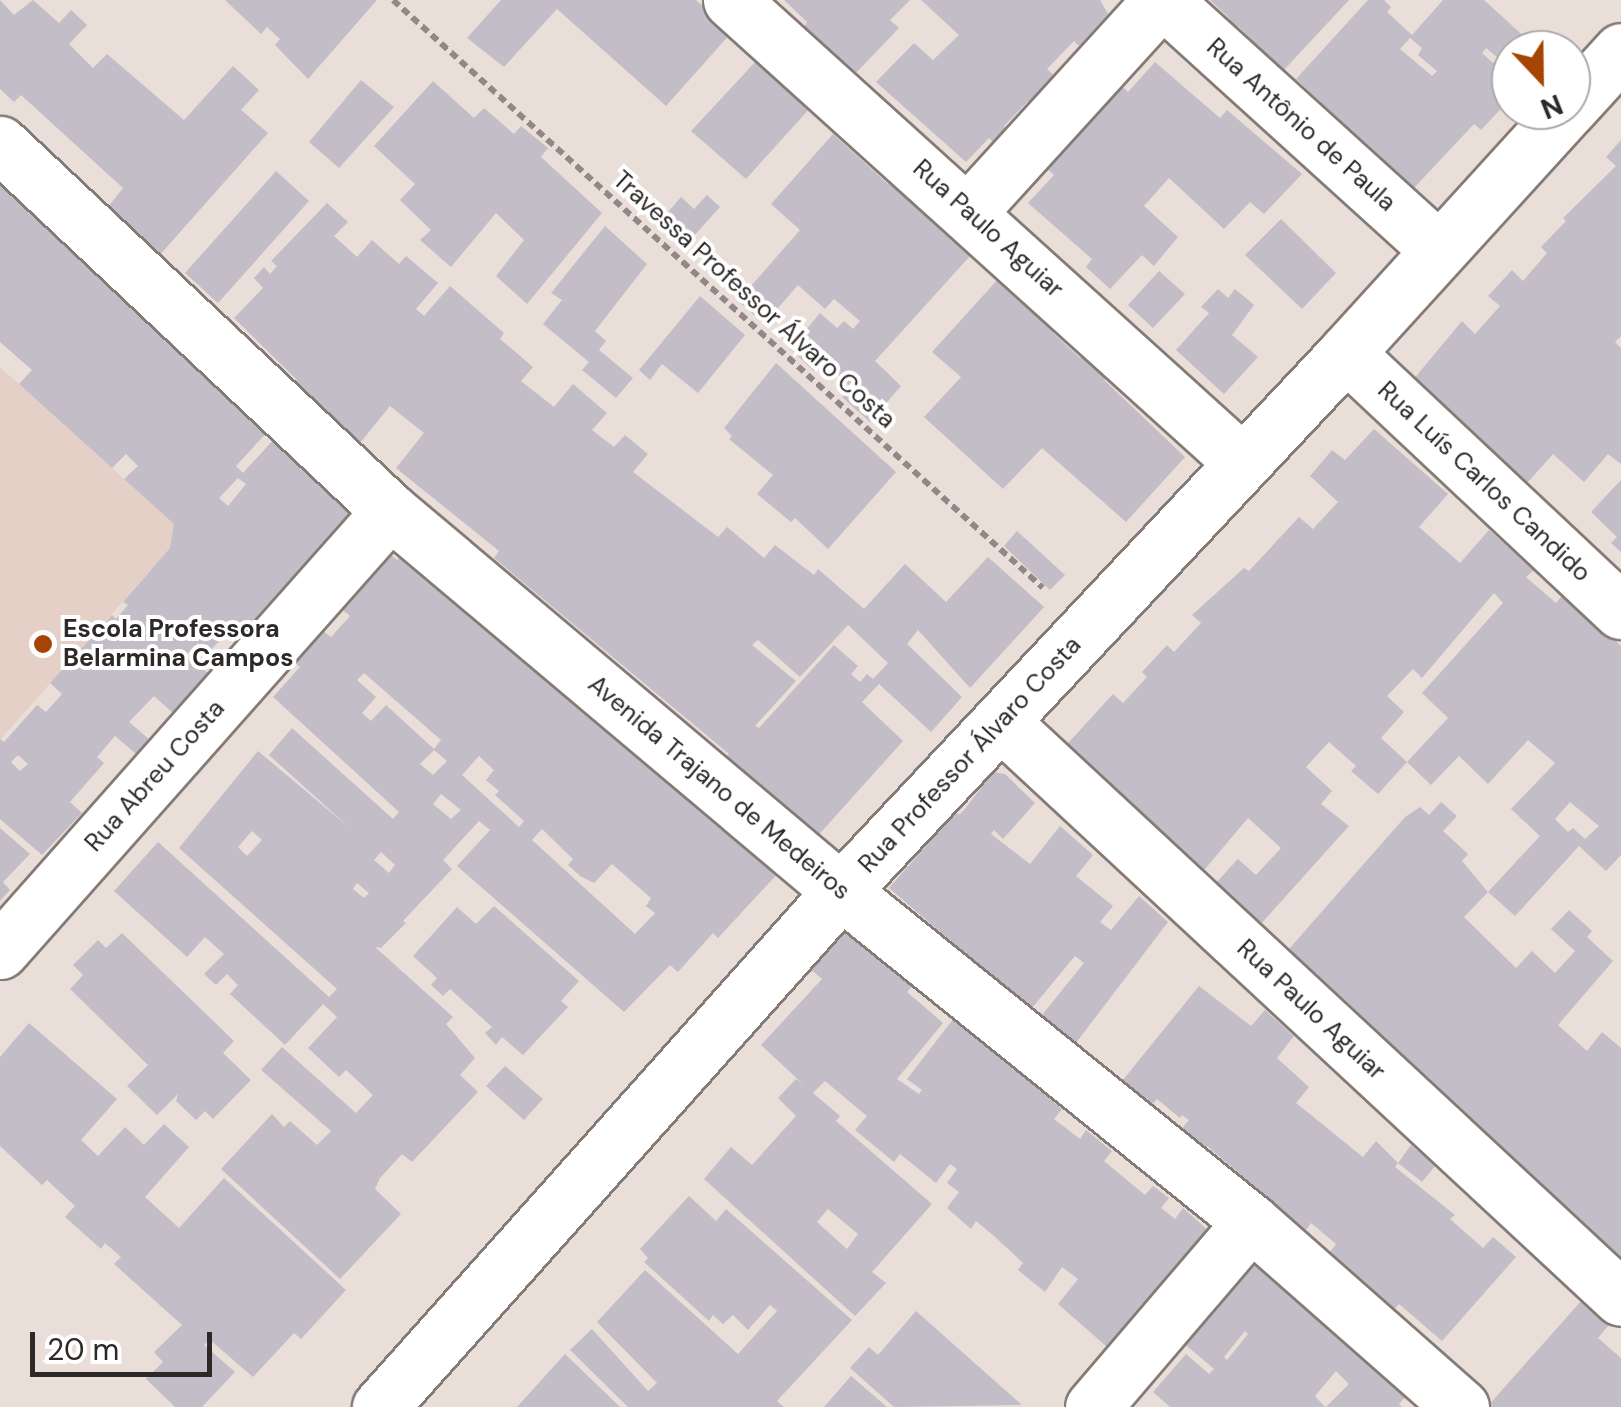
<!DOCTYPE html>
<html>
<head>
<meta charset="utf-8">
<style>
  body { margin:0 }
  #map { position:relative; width:1621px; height:1407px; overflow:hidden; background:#eaded9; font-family:"DM Sans",sans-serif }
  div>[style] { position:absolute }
  .built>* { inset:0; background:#e4d0c7 }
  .building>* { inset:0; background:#c3bdc7 }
  .path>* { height:6px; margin-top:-3px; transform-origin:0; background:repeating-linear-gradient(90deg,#928986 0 8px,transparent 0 13px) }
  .roads { filter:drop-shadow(2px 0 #857b76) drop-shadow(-2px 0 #857b76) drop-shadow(0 2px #857b76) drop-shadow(0 -2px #857b76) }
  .minor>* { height:55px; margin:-27.5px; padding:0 27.5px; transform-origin:27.5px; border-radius:27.5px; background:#fff }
  .dots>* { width:28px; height:28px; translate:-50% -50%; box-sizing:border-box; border:5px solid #fff; border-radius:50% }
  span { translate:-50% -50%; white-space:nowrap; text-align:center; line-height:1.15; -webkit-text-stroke:8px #fff; paint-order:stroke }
  .street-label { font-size:25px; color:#2d2927 }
  .poi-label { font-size:25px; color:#2d2927; font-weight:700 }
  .left { translate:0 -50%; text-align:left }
  .north { position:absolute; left:1491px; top:30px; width:100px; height:100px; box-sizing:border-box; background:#fff; border:2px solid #aba9a9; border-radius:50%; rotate:158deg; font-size:28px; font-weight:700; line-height:40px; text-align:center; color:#2d2927 }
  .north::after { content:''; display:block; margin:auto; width:35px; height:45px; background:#a64404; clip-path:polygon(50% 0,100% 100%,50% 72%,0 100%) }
  .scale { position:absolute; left:30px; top:1332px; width:182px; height:45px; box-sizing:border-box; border:5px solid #2d2927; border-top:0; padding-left:12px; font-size:30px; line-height:35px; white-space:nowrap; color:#2d2927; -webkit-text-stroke:8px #fff; paint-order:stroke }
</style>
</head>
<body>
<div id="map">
  <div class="built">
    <div style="clip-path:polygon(0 367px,174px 524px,170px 548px,0 740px)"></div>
  </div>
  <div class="building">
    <div style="clip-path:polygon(0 0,14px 15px,33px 0,59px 23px,71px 10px,87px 25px,69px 44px,93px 68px,107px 54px,184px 120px,233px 66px,259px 90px,241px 110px,268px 133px,158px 257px,108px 207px,123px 188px,21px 95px,14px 102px,0 89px)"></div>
    <div style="clip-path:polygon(225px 0,377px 0,308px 79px,275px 45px,280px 39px,267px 27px,261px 34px)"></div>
    <div style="clip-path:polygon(501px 0,696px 0,731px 33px,666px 106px,557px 9px,504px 67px,467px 38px)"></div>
    <div style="clip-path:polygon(784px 0,910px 0,890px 20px,899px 28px,855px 74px,804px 27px,807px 22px)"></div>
    <div style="clip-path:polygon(921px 0,1100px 0,1108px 14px,1079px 46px,1074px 41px,1047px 69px,1058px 79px,1033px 106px,1028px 101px,1004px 126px,1008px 132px,996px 145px,989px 138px,966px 162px,876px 82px,914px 43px,933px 60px,959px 35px)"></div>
    <div style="clip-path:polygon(1210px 0,1349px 0,1283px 71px,1238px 26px,1234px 31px,1226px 23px,1230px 19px)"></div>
    <div style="clip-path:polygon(evenodd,1368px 0,1384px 0,1391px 7px,1387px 12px,1412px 35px,1443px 0,1484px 0,1539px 50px,1511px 50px,1511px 98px,1481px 130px,1474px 124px,1413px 189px,1296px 79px,1368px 0,1410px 38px,1422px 48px,1418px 55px,1437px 71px,1432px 76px,1400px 49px,1410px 38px,1368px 0,1486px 48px,1498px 58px,1493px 63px,1482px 53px,1486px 48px)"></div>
    <div style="clip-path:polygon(759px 58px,811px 107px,746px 179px,691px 131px)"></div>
    <div style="clip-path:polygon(1155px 62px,1220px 118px,1227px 110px,1302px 174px,1264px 214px,1250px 202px,1224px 229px,1169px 178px,1144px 206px,1178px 237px,1154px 266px,1142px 255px,1110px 289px,1086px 267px,1092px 259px,1028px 203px,1054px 175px,1044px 166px,1119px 84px,1128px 92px)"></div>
    <div style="clip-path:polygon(361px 80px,394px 107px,339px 168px,309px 142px)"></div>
    <div style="clip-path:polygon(433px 81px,474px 118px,484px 108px,514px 134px,521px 126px,548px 148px,541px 157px,602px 213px,527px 304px,496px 276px,524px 240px,496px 213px,451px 267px,420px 240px,431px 230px,400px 200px,415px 184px,374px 146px)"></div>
    <div style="clip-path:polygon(833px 134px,888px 184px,895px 176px,947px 226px,943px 231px,970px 256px,875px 361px,901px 386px,870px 422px,842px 397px,851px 387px,824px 361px,814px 371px,790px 349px,820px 313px,837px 328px,844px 321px,853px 329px,860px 321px,834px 299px,825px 309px,798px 285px,764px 324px,738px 301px,800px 230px,771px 204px)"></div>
    <div style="clip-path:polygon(1621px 140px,1621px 336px,1615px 342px,1621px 348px,1621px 464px,1608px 454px,1584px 482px,1553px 454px,1520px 491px,1407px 387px,1462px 321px,1475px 334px,1500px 306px,1488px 296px,1512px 270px,1523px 281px,1547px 253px,1541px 247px,1566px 221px,1563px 218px,1616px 166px,1606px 157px)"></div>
    <div style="clip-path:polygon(evenodd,0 158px,369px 501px,246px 636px,234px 625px,208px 653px,198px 643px,186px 655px,209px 674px,174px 714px,154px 696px,129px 722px,150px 740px,136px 754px,115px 736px,97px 757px,104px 763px,70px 802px,82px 813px,42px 855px,0 819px,0 739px,4px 742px,37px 705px,46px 712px,62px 694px,50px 683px,112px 615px,116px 619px,128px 605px,123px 602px,170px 548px,174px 524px,124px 479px,138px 466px,126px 454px,112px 468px,19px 384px,32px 370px,0 342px,0 158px,269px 430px,276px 437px,243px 473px,236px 466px,269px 430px,0 158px,238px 478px,246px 484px,228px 506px,219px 498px,238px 478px,0 158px,18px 755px,28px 764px,20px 771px,11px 762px,18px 755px)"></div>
    <div style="clip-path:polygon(276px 171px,309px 201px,218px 303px,185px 273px)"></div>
    <div style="clip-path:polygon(707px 195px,720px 207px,683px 248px,657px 225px,681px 197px,694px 209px)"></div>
    <div style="clip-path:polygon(evenodd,327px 203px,348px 222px,334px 236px,357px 257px,372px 240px,399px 264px,406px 256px,438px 283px,416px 309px,424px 316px,450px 286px,504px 333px,500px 339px,533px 367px,521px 381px,554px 407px,573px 384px,607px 413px,592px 430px,614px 447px,625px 435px,648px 454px,633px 472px,718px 537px,727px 527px,764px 558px,775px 545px,814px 575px,818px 569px,864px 609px,905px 564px,946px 602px,988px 557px,1044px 607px,970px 688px,918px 630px,907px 644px,962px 697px,931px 732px,879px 684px,862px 702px,903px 741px,814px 840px,722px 761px,729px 754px,494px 558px,499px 551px,396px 468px,424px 433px,390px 406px,360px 443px,289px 388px,297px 380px,234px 318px,263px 288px,254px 278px,264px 267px,270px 274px,277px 266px,271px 261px,327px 203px,848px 625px,888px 663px,873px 679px,867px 674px,860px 682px,851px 674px,858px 666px,834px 645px,759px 728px,755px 726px,796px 681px,752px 645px,758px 640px,800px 677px,848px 625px)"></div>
    <div style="clip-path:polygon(1281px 219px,1336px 273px,1302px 309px,1245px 255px)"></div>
    <div style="clip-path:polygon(605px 226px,647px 264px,595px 331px,606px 341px,599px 350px,633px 378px,616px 398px,582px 370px,589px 362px,543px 324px,562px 300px,551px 293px)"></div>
    <div style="clip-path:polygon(1159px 271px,1185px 294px,1153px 328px,1128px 305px)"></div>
    <div style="clip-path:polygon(999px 278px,1060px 325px,1053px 333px,1080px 358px,1087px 349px,1112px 373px,1104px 380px,1185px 457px,1126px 522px,1042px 448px,1003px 489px,924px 417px,961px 377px,932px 352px)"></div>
    <div style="clip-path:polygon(1218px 289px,1228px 298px,1235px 289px,1254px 305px,1232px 335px,1258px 357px,1224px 394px,1176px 350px,1209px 313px,1201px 307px)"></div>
    <div style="clip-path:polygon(700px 296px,745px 335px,698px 393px,662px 364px,650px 380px,639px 370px)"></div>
    <div style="clip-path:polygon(776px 363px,896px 472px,828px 549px,795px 518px,791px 522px,757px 494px,773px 475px,729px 439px,732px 436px,724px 428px)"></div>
    <div style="clip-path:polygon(evenodd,1374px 429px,1448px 494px,1419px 527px,1460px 563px,1489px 530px,1534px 570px,1526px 577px,1556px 603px,1565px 592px,1621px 646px,1621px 855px,1606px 871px,1579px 846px,1515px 916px,1488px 892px,1464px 917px,1516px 968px,1532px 951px,1555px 973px,1575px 951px,1551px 929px,1569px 910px,1592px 931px,1587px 937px,1613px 961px,1558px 1025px,1587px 1051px,1602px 1032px,1621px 1048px,1621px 1271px,1364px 1029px,1369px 1023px,1343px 998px,1336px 1005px,1311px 982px,1317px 975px,1289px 949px,1405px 817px,1420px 807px,1429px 815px,1441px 802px,1457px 816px,1443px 831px,1468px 854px,1462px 861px,1488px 892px,1540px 836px,1511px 809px,1555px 763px,1528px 740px,1488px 784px,1459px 756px,1431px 785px,1407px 762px,1378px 794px,1351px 771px,1356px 766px,1329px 742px,1306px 767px,1332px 791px,1321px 804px,1349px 826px,1251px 935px,1214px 885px,1238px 859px,1256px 875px,1281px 848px,1248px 818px,1194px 882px,1059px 753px,1113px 694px,1123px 703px,1147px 677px,1142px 672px,1167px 645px,1174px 652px,1201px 623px,1192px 615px,1244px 568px,1249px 571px,1299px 517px,1313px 529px,1338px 502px,1310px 476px,1332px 450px,1345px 460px,1374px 429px,1494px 593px,1503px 603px,1422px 693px,1448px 718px,1407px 762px,1381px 738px,1404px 712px,1387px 696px,1413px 669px,1422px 678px,1494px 593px,1374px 429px,1570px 802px,1599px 826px,1585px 839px,1573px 828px,1568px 832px,1555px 819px,1570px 802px)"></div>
    <div style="clip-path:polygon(1621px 480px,1621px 552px,1611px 543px,1617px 537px,1591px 512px)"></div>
    <div style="clip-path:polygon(1017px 531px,1065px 575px,1050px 590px,1004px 546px)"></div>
    <div style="clip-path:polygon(evenodd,410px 547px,781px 870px,718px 938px,713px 933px,678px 972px,670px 965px,624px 1012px,457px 866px,490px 830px,479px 821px,443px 860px,452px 869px,403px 921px,406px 923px,381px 948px,375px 947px,453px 1017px,446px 1024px,475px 1058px,460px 1075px,478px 1092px,412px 1162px,402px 1154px,380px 1178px,375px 1189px,401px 1214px,340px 1279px,221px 1169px,272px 1114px,284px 1127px,290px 1121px,317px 1145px,331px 1131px,261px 1070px,282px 1047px,356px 1113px,373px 1095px,346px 1070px,339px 1077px,308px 1048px,337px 1017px,323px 1004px,285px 1045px,230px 994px,238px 985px,227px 974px,216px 985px,204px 974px,224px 954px,205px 937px,187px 957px,114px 891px,158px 842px,329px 997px,337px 989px,179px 848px,258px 751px,351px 829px,269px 755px,292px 728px,393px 819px,399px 812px,273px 697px,300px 667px,294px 662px,323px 631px,331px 637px,350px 616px,338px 606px,354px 595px,390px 554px,397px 560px,410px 547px,364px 673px,441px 740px,434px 749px,386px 705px,371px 721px,362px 713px,376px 697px,357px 680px,364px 673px,410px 547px,434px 750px,447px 761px,433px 775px,420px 764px,434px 750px,410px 547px,479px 756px,494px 770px,486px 780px,499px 791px,495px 795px,524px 821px,519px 827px,462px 775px,479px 756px,410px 547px,441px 794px,461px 810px,451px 819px,433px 804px,441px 794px,410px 547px,542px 829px,573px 859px,568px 865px,580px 876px,594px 883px,612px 864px,651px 898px,646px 906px,655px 913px,635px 934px,532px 840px,542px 829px,410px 547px,252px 831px,262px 840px,247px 856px,238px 847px,252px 831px,410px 547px,381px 852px,395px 865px,389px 873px,374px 860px,381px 852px,410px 547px,357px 883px,369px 893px,364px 898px,353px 889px,357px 883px)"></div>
    <div style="clip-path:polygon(993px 772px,1005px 774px,1035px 803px,1003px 839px,994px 830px,991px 834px,1030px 864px,1060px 826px,1093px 855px,1076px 876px,1113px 906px,1100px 922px,1111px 930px,1139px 896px,1168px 922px,1069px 1052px,1034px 1025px,1084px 963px,1075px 956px,1032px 1008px,957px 953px,960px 949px,889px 888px,956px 812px,959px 815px,964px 810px)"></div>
    <div style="clip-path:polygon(0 828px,30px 854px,3px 882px,10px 890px,0 901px)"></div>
    <div style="clip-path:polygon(494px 906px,579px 981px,561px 1001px,568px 1007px,523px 1055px,502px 1037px,496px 1045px,485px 1033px,492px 1027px,450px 989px,443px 996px,431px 985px,437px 978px,413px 956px,457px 907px,476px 924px)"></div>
    <div style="clip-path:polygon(evenodd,852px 918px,919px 978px,907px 992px,943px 1023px,897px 1079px,919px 1094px,922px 1090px,907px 1079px,954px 1018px,1062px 1109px,1054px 1119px,1080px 1139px,1086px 1130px,1112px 1151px,1104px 1161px,1145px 1195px,1153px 1186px,1169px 1198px,1161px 1208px,1175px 1219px,1183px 1208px,1220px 1241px,1123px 1361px,1058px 1304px,1078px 1279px,1062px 1267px,1045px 1292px,1018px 1270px,1023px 1263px,994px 1236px,976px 1221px,971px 1229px,947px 1208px,959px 1192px,947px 1183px,957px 1169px,950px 1164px,936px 1183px,900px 1154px,894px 1162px,855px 1130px,867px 1116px,825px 1081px,813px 1093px,840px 1116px,836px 1121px,932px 1204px,872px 1272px,886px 1283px,855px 1316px,704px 1179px,731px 1147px,752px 1165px,796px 1116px,778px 1098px,796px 1079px,804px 1085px,761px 1045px,822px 979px,809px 968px,852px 918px,828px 1209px,858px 1234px,847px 1249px,817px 1222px,828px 1209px)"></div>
    <div style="clip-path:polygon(122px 933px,234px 1041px,223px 1053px,251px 1080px,213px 1119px,205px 1111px,196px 1120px,176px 1101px,178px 1094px,157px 1115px,127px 1086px,148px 1065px,70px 989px,83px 975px,73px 965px,98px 940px,106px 948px)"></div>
    <div style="clip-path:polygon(1199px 986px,1251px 1026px,1265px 1010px,1294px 1036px,1277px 1058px,1309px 1087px,1296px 1103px,1363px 1157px,1376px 1141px,1398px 1163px,1411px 1145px,1435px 1166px,1422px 1182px,1398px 1163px,1395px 1167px,1455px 1215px,1450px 1219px,1483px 1248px,1493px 1237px,1516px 1257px,1442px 1341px,1399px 1304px,1388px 1316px,1324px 1260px,1336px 1244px,1311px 1223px,1306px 1230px,1207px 1146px,1199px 1157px,1174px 1138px,1189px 1120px,1182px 1115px,1180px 1118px,1157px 1099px,1144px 1114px,1114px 1091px)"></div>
    <div style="clip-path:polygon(29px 1023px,117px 1099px,81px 1140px,98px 1156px,125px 1127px,144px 1145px,164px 1124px,189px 1147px,145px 1197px,179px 1228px,224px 1178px,346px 1290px,301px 1339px,294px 1333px,253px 1377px,210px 1340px,204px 1345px,235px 1372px,202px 1407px,175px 1407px,146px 1379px,163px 1362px,154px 1352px,182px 1325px,114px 1264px,121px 1257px,105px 1243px,101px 1249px,65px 1217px,75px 1206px,47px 1180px,42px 1185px,0 1146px,0 1057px)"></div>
    <div style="clip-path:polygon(505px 1066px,543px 1099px,524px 1120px,486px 1086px)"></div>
    <div style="clip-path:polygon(689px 1196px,716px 1221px,726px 1209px,852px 1320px,777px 1401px,784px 1407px,628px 1407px,570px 1350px,592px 1329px,648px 1391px,657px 1383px,597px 1322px,645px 1270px,738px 1354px,777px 1311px,770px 1305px,748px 1330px,733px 1315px,723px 1324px,713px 1315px,709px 1321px,644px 1262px,648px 1258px,640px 1249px)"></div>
    <div style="clip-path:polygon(evenodd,1250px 1257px,1410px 1392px,1399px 1404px,1402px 1407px,1326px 1407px,1349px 1384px,1336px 1371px,1315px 1396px,1325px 1407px,1170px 1407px,1153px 1392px,1186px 1354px,1209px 1374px,1214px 1369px,1181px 1341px,1250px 1257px,1245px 1331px,1248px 1334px,1227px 1360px,1224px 1357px,1245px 1331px)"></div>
    <div style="clip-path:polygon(1582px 1300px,1609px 1325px,1598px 1338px,1621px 1358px,1621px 1407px,1487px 1407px)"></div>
    <div style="clip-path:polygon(916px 1311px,1022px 1405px,894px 1407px,850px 1368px,869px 1347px,878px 1355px)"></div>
    <div style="clip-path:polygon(565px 1354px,620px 1407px,517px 1407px)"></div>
    <div style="clip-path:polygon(851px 1376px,887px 1407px,824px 1407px)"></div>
  </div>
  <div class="path">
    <div style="left:393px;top:0;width:876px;rotate:42.13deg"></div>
  </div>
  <div class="roads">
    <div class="minor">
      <div style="left:731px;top:0;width:689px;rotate:42.12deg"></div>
      <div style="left:1163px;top:0;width:372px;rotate:42.2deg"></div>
      <div style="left:1571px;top:106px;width:74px;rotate:-47.7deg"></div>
      <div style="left:0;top:144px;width:536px;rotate:43.26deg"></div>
      <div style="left:390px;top:511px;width:590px;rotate:40.12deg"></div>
      <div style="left:841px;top:891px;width:527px;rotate:38.91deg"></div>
      <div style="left:1251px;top:1222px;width:280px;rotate:41.4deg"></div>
      <div style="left:969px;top:211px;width:285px;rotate:-47.7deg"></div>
      <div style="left:1346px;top:353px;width:377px;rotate:43.2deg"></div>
      <div style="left:1001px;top:722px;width:846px;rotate:42.89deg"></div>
      <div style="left:0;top:951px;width:588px;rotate:-48.45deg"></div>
      <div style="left:380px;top:1407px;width:692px;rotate:-48.22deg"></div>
      <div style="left:841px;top:891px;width:738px;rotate:-46.81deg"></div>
      <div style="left:1346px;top:353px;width:328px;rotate:-47.7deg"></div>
      <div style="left:1093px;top:1407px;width:243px;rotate:-49.5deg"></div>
    </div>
  </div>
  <div class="dots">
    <div style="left:43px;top:644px;background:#a64404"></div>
  </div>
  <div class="street-label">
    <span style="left:1301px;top:125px;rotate:42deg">Rua Antônio de Paula</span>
    <span style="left:988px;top:229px;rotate:42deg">Rua Paulo Aguiar</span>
    <span style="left:754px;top:300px;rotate:42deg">Travessa Professor Álvaro Costa</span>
    <span style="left:1484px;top:482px;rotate:43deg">Rua Luís Carlos Candido</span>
    <span style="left:970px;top:755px;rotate:-47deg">Rua Professor Álvaro Costa</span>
    <span style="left:155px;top:776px;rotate:-48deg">Rua Abreu Costa</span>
    <span style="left:719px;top:788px;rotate:40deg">Avenida Trajano de Medeiros</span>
    <span style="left:1311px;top:1010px;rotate:43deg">Rua Paulo Aguiar</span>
  </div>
  <div class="poi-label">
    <span class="left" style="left:63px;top:644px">Escola Professora<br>Belarmina Campos</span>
  </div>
  <div class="north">N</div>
  <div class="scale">20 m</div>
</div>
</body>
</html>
